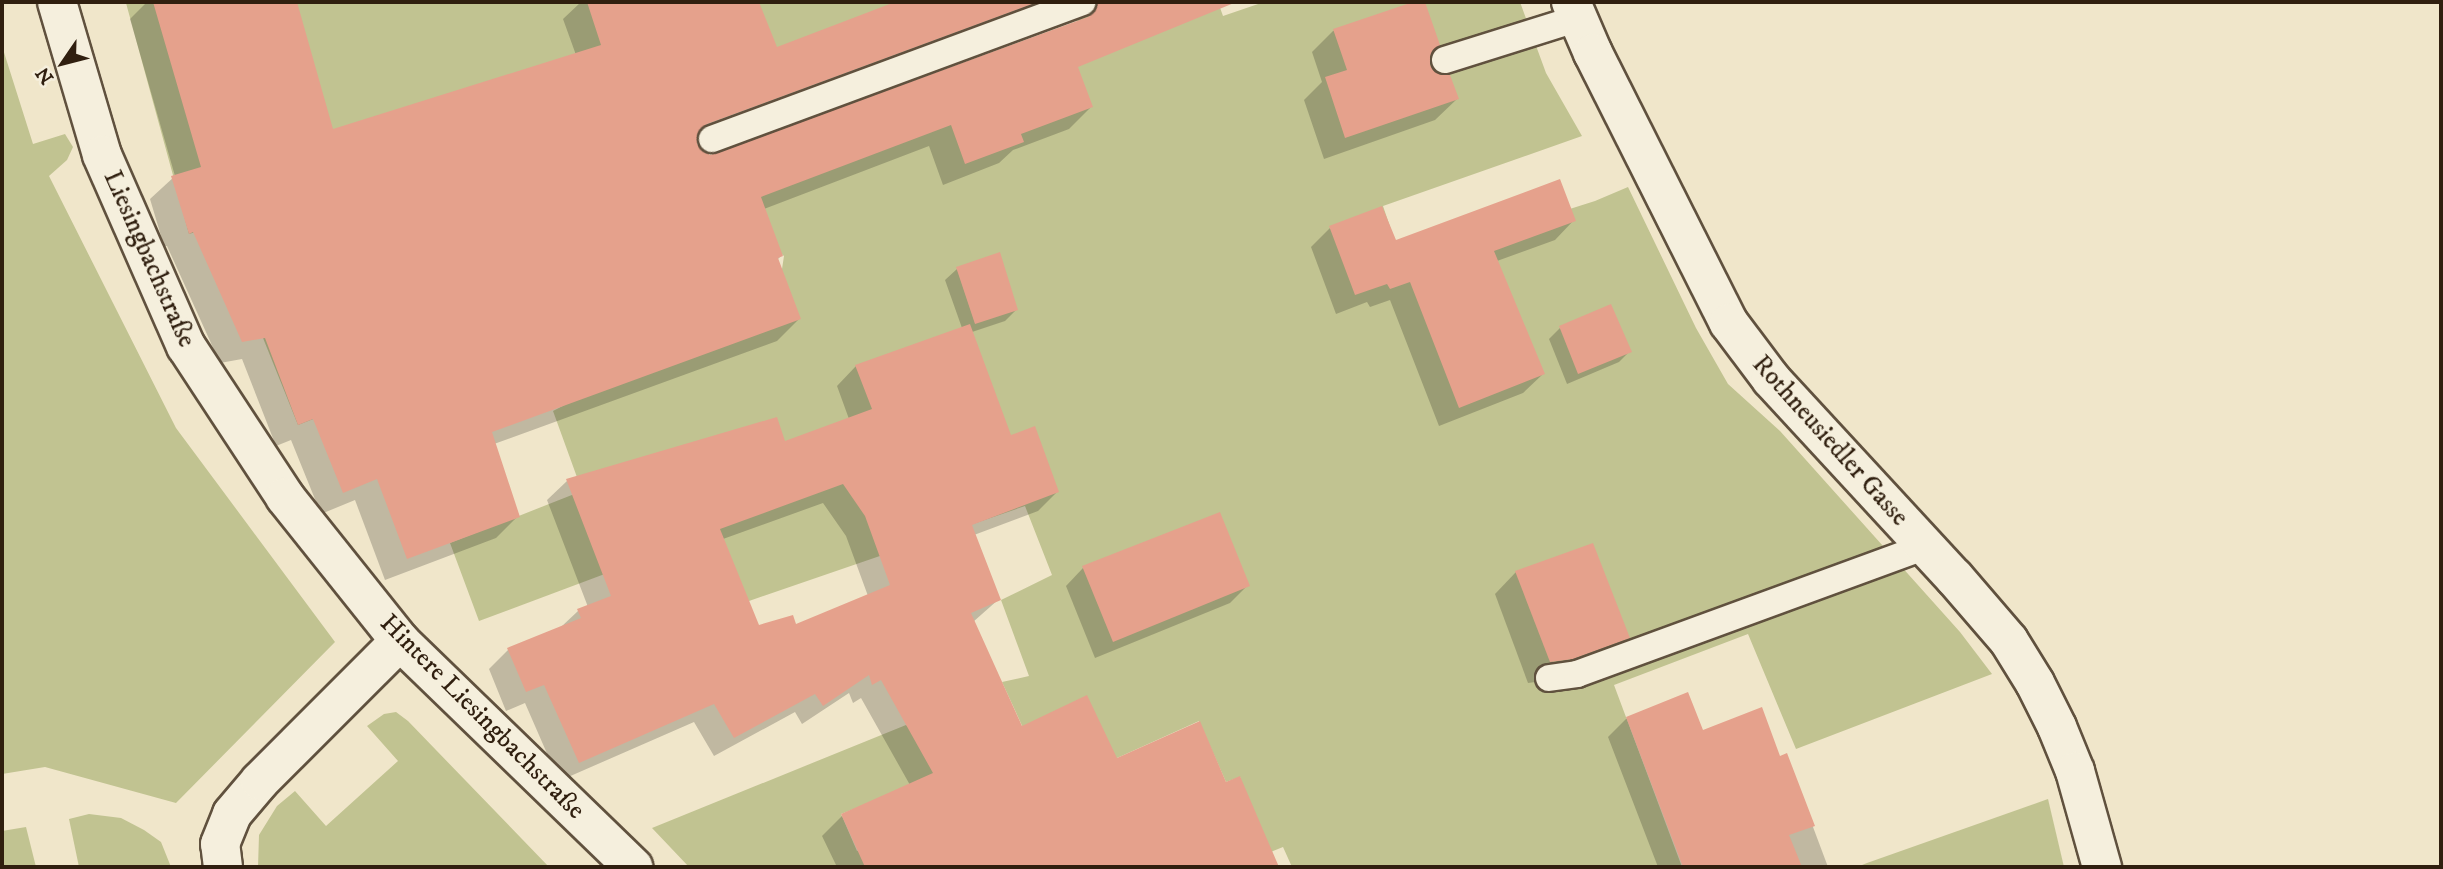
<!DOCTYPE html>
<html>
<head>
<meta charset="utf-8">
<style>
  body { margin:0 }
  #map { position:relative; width:2443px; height:869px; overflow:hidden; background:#f0e6ca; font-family:"IM FELL DW Pica",serif }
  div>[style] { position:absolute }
  .green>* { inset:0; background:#c1c391 }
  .shadow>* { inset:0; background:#0003 }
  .building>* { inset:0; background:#e5a18c }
  .roads { filter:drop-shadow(2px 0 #60513e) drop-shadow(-2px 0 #60513e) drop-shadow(0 2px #60513e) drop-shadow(0 -2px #60513e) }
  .lane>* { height:26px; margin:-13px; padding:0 13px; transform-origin:13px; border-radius:13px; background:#f5efdd }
  .street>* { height:38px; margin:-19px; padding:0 19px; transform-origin:19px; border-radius:19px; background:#f5efdd }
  span { translate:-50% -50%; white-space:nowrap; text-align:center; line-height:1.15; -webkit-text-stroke:5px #f5efdd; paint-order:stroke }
  .street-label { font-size:26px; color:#301f0f }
  .frame { position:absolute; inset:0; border:4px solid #301f0f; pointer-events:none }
  .north { position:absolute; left:28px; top:28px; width:70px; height:70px; -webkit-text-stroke:5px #f5efdd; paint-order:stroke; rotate:235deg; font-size:19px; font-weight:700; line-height:28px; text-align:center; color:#301f0f }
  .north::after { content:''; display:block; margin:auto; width:24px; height:32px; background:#301f0f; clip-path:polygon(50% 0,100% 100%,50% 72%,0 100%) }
</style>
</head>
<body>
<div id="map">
  <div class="green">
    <div style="clip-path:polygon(941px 2px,597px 131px,623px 213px,1090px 50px,1072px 8px,1091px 2px,1218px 2px,1223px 16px,1264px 2px,1520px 2px,1546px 73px,1582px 136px,1383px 206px,1402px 262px,1595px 201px,1628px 187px,1696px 328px,1728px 384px,1780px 431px,1960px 632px,1992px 674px,1796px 749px,1748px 634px,1614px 685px,1682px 867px,1292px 867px,1283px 847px,1266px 854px,1240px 777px,1226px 782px,1199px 721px,1117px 758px,1166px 867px,1094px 867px,1077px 832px,998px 867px,689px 867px,652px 828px,906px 725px,960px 767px,841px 814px,857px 851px,1041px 767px,1002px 682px,1029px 676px,1001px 600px,1052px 575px,1025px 506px,749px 601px,706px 536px,479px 621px,450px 543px,582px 491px,553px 411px,766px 302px,782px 269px,784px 256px,726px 210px,496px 347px,298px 425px,263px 338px,414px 164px,189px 234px,126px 3px)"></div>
    <div style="clip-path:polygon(2px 46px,33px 144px,65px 134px,73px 147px,67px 160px,49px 176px,176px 428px,335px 642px,176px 803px,45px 767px,2px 774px)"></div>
    <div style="clip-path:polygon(396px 712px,408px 721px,549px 867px,258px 867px,259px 835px,277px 806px,295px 791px,326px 826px,398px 761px,367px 726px,384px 714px)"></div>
    <div style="clip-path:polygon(2048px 799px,2064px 867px,1857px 867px,1867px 863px)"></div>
    <div style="clip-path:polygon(89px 814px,121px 818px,144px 830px,161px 842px,171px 867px,79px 867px,69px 819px)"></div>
    <div style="clip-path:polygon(26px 827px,36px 867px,2px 867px,2px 831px)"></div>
  </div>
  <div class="shadow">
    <div style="clip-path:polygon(147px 2px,295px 2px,332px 131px,576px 55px,563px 19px,581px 2px,757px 2px,776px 49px,899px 2px,1043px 2px,1026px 19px,696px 141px,700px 152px,708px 156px,1091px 107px,1069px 129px,1013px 150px,999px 163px,943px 185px,929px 146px,764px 209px,781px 256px,777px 260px,799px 319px,777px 341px,494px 444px,518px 516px,496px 538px,385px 580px,355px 500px,321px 514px,291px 440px,276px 446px,242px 359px,220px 363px,167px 246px,164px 246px,150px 199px,175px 176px,130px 19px)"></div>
    <div style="clip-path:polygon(1418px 2px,1423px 2px,1438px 45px,1428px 55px,1429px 66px,1457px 99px,1435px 120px,1324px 159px,1304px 100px,1322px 82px,1312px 52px,1333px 31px)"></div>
    <div style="clip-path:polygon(1574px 220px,1555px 240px,1497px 261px,1543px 374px,1523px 393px,1439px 426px,1390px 300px,1370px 307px,1367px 302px,1336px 314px,1311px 247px,1330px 228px,1395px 242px)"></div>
    <div style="clip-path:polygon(evenodd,957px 269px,1016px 310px,1005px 321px,972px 332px,1010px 437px,1057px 492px,1038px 511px,974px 535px,999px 599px,973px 622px,1021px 729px,1116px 760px,1226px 785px,1239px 778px,1277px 867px,837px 867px,822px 836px,842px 816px,910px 785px,861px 698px,853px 703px,849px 693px,802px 724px,795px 712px,714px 756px,694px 722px,559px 781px,525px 703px,506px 711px,489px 669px,508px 650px,561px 627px,578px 611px,588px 607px,547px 500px,567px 481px,784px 443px,849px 419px,837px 386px,856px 366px,962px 328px,945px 280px,957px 269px,823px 503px,846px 536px,868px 596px,795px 626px,758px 627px,723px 539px,823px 503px)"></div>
    <div style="clip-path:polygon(1560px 328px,1630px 351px,1619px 362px,1567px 384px,1549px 339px)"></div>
    <div style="clip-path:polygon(1083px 568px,1248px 585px,1230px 603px,1095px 658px,1066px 586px)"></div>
    <div style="clip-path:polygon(1516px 572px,1627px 638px,1606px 659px,1550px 680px,1528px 683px,1495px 594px)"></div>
    <div style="clip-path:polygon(1627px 718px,1702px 732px,1779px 758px,1786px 755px,1828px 867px,1658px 867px,1608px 737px)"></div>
  </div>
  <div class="building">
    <div style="clip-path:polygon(153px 2px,297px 2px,333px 129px,601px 45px,587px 2px,759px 2px,777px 47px,895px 2px,1038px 2px,707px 124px,700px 130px,697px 144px,710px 155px,1088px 17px,1095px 11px,1098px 2px,1234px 3px,1078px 67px,1093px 107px,1021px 134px,1024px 142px,965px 164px,951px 125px,761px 197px,783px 256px,778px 258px,801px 319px,492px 432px,520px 517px,407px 559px,377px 479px,343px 493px,313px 419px,298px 425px,265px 338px,242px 342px,193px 232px,189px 234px,171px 176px,201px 167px)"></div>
    <div style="clip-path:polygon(1413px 2px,1425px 2px,1440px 45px,1430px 56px,1430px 65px,1441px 75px,1450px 75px,1459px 99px,1345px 138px,1325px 77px,1347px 70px,1333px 29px)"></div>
    <div style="clip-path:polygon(1560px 179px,1576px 221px,1494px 251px,1545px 374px,1459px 408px,1410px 282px,1390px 289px,1387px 284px,1355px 295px,1329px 226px,1382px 206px,1396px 240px)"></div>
    <div style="clip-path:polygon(1000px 252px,1018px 310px,975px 324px,956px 267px)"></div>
    <div style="clip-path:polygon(1611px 304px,1632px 352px,1578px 374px,1559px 326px)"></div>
    <div style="clip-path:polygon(evenodd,970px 324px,1011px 435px,1035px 426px,1059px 492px,972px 525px,1001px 600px,971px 613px,1022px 726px,1087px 695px,1117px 758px,1200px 721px,1226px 782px,1240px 776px,1279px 867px,865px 867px,841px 814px,933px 773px,881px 680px,872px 685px,869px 675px,823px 706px,815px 694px,734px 738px,714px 704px,579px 763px,544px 685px,526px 692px,507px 648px,581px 618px,577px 609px,611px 596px,566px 479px,777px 417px,785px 441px,872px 409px,855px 365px,970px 324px,843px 484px,865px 516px,890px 585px,796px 624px,793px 615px,759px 625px,720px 529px,843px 484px)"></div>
    <div style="clip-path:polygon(1220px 512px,1250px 586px,1113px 642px,1082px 566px)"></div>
    <div style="clip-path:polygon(1593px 543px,1630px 638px,1573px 659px,1550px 662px,1515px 571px)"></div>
    <div style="clip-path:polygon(1688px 692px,1703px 730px,1762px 707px,1780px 756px,1787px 753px,1815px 826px,1789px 835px,1802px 867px,1683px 867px,1626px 717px)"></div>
  </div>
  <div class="roads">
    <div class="lane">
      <div style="left:1445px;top:60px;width:140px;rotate:-17.4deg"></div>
      <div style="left:712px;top:139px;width:395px;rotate:-20.3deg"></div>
      <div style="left:1549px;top:678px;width:28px;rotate:-8deg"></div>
      <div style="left:1577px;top:674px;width:372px;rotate:-20.1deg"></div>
    </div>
    <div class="street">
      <div style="left:57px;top:2px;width:159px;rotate:73.6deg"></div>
      <div style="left:102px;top:155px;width:209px;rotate:66.3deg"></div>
      <div style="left:186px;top:346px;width:181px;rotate:56.7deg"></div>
      <div style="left:285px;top:497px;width:184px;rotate:51.4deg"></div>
      <div style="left:400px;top:641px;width:325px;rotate:44.1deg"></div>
      <div style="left:1571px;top:2px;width:56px;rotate:66.7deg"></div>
      <div style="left:1593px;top:53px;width:302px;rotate:63.3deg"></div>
      <div style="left:1729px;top:323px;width:70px;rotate:53.1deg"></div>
      <div style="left:1771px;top:379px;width:270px;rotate:47.3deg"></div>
      <div style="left:1954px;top:577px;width:84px;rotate:49.3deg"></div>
      <div style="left:2009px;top:641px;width:49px;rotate:58.2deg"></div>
      <div style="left:2035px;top:683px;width:49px;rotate:63.4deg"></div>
      <div style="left:2057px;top:727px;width:48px;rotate:67.8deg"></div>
      <div style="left:2075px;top:771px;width:100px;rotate:74.3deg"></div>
      <div style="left:223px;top:867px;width:23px;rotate:-97deg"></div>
      <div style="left:220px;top:844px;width:32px;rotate:-68deg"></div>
      <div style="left:232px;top:814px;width:43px;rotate:-49.7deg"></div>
      <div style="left:260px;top:781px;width:198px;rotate:-45deg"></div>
    </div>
  </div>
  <div class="street-label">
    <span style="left:149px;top:259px;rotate:66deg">Liesingbachstraße</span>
    <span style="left:1830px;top:441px;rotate:48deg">Rothneusiedler Gasse</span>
    <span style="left:482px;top:717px;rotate:45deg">Hintere Liesingbachstraße</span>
  </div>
  <div class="frame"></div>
  <div class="north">N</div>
</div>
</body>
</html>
